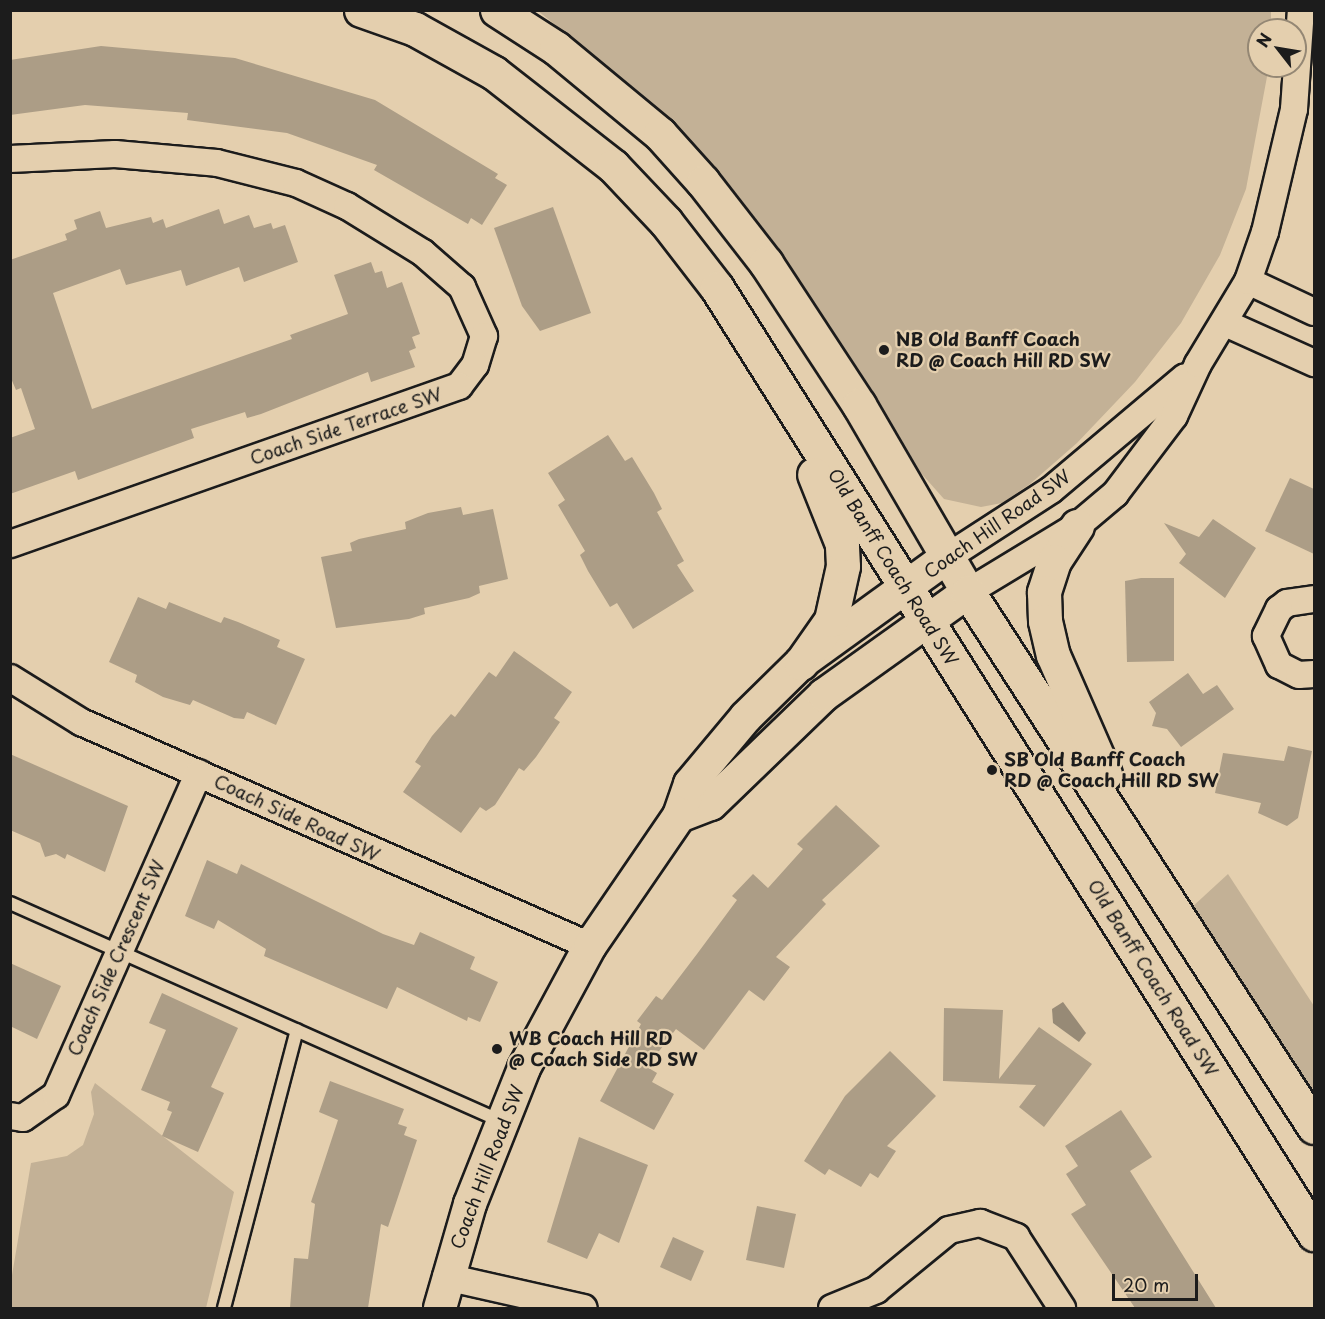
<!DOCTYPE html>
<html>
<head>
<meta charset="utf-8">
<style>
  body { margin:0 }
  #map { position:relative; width:1325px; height:1319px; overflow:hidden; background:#e4cfae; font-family:"Playpen Sans",sans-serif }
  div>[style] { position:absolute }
  .green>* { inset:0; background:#c3b196 }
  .water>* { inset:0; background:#978a76 }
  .building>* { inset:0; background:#ac9d86 }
  .roads { filter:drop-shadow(2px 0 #1c1c1c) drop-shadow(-2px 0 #1c1c1c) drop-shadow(0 2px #1c1c1c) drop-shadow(0 -2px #1c1c1c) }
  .service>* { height:12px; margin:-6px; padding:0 6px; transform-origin:6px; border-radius:6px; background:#e4cfae }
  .minor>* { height:26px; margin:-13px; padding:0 13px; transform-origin:13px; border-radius:13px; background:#e4cfae }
  .tertiary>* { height:32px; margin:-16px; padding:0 16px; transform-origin:16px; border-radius:16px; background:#e4cfae }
  .secondary>* { height:33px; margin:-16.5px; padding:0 16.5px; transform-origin:16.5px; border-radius:16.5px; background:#e4cfae }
  .dots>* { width:16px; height:16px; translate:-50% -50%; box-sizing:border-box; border:3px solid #e4cfae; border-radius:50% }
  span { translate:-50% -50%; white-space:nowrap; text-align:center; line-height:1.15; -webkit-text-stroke:4.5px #e4cfae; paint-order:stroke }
  .poi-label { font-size:18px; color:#1c1c1c; font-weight:700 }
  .left { translate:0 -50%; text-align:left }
  .street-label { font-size:18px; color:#1c1c1c }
  .frame { position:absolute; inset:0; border:12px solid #1c1c1c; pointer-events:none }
  .north { position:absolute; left:1247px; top:18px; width:60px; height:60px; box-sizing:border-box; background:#e4cfae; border:2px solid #948774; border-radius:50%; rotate:301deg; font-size:16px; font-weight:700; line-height:24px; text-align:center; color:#1c1c1c }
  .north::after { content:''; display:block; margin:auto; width:21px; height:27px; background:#1c1c1c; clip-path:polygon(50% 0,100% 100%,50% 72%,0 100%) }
  .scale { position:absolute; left:1112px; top:1274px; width:86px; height:27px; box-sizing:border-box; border:3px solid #1c1c1c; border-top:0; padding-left:8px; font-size:18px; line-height:21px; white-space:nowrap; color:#1c1c1c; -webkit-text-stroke:4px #e4cfae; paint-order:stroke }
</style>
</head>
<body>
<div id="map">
  <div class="green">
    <div style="clip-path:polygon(538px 11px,1271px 11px,1271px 30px,1259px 30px,1259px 66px,1269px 66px,1246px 189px,1220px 255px,1181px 323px,1135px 382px,1077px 443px,1030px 484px,1002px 503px,981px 507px,944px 499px,920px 472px,795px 273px,697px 149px,639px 92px)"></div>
    <div style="clip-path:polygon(1228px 874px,1314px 1006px,1314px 1099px,1191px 908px)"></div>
    <div style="clip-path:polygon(95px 1083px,234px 1192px,206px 1308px,11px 1308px,11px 1281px,31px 1163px,67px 1156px,83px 1145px,94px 1114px,91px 1092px)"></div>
  </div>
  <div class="water">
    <div style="clip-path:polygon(1063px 1002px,1086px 1033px,1079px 1042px,1053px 1023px,1052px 1009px)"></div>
  </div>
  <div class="building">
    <div style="clip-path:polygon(101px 46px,235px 58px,375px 100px,498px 174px,495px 178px,507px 185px,482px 225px,471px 218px,468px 224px,374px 170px,377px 165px,287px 133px,187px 120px,188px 113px,85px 105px,10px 115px,10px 60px)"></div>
    <div style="clip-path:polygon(553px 207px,591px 313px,540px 331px,522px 306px,494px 228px)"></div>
    <div style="clip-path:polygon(219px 209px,224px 224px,249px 215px,254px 228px,271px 223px,273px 229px,285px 225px,298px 262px,244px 282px,239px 267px,186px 286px,181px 270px,126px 285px,120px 269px,53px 293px,92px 409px,292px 339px,290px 335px,348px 314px,334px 275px,371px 262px,375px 273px,382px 271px,387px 288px,402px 282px,420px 334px,412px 337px,416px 348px,409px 351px,415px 367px,371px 382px,368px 372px,261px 414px,247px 418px,245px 412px,191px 429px,194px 438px,78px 480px,75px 471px,10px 494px,10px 438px,35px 429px,21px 388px,16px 390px,10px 376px,10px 260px,67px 240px,65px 234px,77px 229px,74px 220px,100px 211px,106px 228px,151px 217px,153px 223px,163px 219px,166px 228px)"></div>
    <div style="clip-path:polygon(608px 435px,625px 461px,632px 457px,654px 493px,662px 509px,657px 512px,684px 561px,677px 565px,694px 591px,633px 629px,617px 603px,610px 607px,588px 571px,580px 555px,585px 551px,558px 505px,565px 500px,548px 473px)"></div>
    <div style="clip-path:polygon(1290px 478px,1314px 489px,1314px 554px,1265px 531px)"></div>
    <div style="clip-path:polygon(461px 507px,463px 515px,493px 509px,508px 579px,479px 586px,480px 593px,469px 598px,424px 608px,425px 614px,409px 619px,336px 628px,321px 557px,352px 551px,350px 543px,359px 539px,406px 529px,405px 522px,428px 513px)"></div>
    <div style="clip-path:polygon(1213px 519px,1256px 548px,1225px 598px,1179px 563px,1186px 554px,1164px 523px,1199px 537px)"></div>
    <div style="clip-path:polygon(1141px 578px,1174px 578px,1174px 661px,1127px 662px,1125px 581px)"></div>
    <div style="clip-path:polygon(138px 597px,166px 609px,169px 602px,221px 623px,224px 617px,238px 622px,280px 640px,277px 647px,305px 659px,276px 725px,247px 712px,244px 719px,234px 718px,193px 700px,190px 705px,163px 697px,135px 682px,137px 675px,109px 662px)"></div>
    <div style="clip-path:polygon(514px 651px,572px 692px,554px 718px,560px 722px,536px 757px,524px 771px,519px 768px,495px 805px,486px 811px,480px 807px,461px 833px,403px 792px,421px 766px,415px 762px,432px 736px,451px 714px,455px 717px,489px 672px,496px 677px)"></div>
    <div style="clip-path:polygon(1188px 673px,1203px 694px,1217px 685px,1234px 709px,1181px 747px,1167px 729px,1152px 726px,1156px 713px,1149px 702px)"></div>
    <div style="clip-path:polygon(1288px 746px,1312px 751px,1298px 818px,1287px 826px,1258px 813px,1261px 803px,1215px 793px,1223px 753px,1284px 761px)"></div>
    <div style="clip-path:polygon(10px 754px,128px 806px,105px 872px,67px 854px,65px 859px,56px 854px,45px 857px,40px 843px,10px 830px)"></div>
    <div style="clip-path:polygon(836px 805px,880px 846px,822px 900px,826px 904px,776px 957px,790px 967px,764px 1001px,749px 990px,704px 1050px,676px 1029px,647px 1067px,657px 1073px,652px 1082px,674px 1094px,654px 1130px,600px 1101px,641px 1024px,637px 1021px,656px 996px,662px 1000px,697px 954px,737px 900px,732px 896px,753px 874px,768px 888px,803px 849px,797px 844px)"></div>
    <div style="clip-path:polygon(207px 860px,237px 874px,241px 864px,383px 934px,414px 945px,420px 932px,475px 957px,470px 969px,498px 982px,480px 1022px,468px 1017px,467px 1021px,397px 987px,387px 1009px,264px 956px,266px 949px,218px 920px,214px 929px,185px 916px)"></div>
    <div style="clip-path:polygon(10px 963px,61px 986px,37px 1039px,10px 1026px)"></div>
    <div style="clip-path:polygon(162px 993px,238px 1028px,211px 1087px,224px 1093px,198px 1152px,162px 1136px,172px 1112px,167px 1110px,170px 1102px,141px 1090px,166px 1030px,149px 1023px)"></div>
    <div style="clip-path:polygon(944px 1008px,1003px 1010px,999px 1079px,1039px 1027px,1092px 1064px,1044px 1127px,1019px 1107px,1036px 1085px,943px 1081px)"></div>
    <div style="clip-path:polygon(890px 1051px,936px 1096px,887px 1146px,896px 1151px,878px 1178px,870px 1173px,861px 1187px,829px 1169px,825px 1175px,804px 1161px,845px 1096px)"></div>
    <div style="clip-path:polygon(330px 1081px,404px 1109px,398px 1124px,407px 1127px,404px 1135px,417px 1140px,388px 1227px,381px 1224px,368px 1308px,290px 1308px,294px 1258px,308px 1259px,315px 1204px,311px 1202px,338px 1120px,319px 1112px)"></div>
    <div style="clip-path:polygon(1121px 1110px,1152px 1157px,1130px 1171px,1216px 1308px,1135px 1308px,1071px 1214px,1086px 1205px,1066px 1174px,1078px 1166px,1065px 1146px)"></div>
    <div style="clip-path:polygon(579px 1137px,648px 1165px,619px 1243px,599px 1233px,587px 1259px,547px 1242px)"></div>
    <div style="clip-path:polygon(757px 1206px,796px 1214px,784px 1268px,746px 1260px)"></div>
    <div style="clip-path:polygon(673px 1237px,704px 1251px,691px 1281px,660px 1267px)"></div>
  </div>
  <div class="roads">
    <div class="service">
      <div style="left:10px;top:903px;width:537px;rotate:23.94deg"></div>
      <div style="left:224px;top:1308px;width:287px;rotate:-75.3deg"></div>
    </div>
    <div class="minor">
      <div style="left:10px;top:159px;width:105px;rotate:-2.7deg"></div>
      <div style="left:115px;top:154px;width:102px;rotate:5deg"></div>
      <div style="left:217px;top:163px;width:81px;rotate:14.2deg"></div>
      <div style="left:296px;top:183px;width:56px;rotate:24.3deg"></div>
      <div style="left:347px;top:206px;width:89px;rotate:31.7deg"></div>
      <div style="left:423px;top:253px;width:52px;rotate:41.1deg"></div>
      <div style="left:462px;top:287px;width:54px;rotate:65.8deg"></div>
      <div style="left:484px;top:336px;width:30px;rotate:107deg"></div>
      <div style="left:475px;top:365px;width:26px;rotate:127deg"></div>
      <div style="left:459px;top:386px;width:476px;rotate:160.6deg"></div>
      <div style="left:1248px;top:281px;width:73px;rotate:25.2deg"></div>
      <div style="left:1225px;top:323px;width:98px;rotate:24.2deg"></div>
      <div style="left:949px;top:556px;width:121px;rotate:-32.9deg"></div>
      <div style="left:1051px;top:490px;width:175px;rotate:-40.1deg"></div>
      <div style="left:968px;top:592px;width:127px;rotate:-31.2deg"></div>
      <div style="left:1077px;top:526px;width:50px;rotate:-40.1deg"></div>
      <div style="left:1115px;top:494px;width:98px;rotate:-52.9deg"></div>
      <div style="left:1174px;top:416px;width:57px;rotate:-65.2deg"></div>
      <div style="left:1198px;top:364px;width:97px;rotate:-58.9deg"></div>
      <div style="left:1248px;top:281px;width:52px;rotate:-70.9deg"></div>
      <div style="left:1265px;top:232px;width:126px;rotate:-76.7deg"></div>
      <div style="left:1294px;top:109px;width:99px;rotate:-86deg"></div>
      <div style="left:1314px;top:599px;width:27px;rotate:172deg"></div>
      <div style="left:1287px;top:603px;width:10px;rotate:143deg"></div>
      <div style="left:1279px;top:609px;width:30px;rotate:116deg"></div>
      <div style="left:1266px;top:636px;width:32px;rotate:66deg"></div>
      <div style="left:1279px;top:665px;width:22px;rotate:27deg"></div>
      <div style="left:1299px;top:675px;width:15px;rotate:-4deg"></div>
      <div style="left:10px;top:678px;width:84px;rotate:31.8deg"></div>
      <div style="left:81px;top:722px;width:556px;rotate:23.75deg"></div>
      <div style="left:10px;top:1116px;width:13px;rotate:9deg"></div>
      <div style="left:23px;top:1118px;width:40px;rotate:-34.9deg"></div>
      <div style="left:56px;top:1095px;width:352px;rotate:-66.1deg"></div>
      <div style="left:446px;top:1277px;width:141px;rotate:12.7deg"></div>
      <div style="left:832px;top:1308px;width:48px;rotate:-22.2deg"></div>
      <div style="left:876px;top:1290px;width:94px;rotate:-39.4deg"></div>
      <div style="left:949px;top:1230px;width:32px;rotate:-13deg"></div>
      <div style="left:980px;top:1223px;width:39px;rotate:21deg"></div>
      <div style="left:1016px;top:1237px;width:85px;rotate:57.1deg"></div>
    </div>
    <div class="tertiary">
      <div style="left:679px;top:816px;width:34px;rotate:-21deg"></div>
      <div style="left:711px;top:804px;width:157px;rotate:-44deg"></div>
      <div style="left:824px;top:695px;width:177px;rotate:-35.6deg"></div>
      <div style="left:440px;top:1308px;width:108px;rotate:-73.9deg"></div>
      <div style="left:470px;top:1204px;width:146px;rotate:-68.3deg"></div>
      <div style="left:524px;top:1068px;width:139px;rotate:-61.6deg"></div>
      <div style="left:590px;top:946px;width:158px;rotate:-55.6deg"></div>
      <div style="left:679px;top:816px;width:34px;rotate:-71deg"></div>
      <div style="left:690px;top:784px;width:87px;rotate:-50.1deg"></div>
      <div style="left:746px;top:717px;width:77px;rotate:-44.5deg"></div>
      <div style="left:801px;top:663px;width:183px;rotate:-35.9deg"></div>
    </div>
    <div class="secondary">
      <div style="left:361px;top:10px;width:57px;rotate:19.4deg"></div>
      <div style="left:415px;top:29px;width:90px;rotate:29.1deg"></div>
      <div style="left:494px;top:73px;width:151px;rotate:38deg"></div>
      <div style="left:613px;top:166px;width:77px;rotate:46.6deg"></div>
      <div style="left:666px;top:222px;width:83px;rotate:52.3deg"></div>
      <div style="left:717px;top:288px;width:1119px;rotate:57.74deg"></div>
      <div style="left:497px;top:10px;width:70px;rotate:32.8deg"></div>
      <div style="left:556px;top:48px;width:135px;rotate:39.6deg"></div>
      <div style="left:660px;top:134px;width:64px;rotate:48.1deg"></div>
      <div style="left:703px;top:182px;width:103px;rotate:52.1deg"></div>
      <div style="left:766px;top:263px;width:170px;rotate:56.8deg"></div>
      <div style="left:859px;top:405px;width:216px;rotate:59.8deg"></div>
      <div style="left:968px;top:592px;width:637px;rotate:57.11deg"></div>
      <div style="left:1077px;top:526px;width:42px;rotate:123.3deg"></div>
      <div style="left:1054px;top:561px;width:33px;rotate:108deg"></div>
      <div style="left:1044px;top:592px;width:29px;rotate:88deg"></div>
      <div style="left:1045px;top:621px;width:35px;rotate:77deg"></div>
      <div style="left:1053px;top:655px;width:130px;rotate:66.4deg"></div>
      <div style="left:801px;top:663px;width:52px;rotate:-55.1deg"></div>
      <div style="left:831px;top:620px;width:55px;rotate:-77.5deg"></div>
      <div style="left:843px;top:566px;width:22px;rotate:-93deg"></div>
      <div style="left:842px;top:544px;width:75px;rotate:-111.8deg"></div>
    </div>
  </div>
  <div class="dots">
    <div style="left:884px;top:350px;background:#1c1c1c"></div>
    <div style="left:992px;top:770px;background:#1c1c1c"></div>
    <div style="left:497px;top:1049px;background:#1c1c1c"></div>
  </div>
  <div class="poi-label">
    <span class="left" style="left:896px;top:350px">NB Old Banff Coach<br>RD @ Coach Hill RD SW</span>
    <span class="left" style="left:1004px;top:770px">SB Old Banff Coach<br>RD @ Coach Hill RD SW</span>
    <span class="left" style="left:509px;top:1049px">WB Coach Hill RD<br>@ Coach Side RD SW</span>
  </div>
  <div class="street-label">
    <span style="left:346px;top:426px;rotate:-19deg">Coach Side Terrace SW</span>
    <span style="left:997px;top:524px;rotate:-35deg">Coach Hill Road SW</span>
    <span style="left:893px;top:567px;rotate:58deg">Old Banff Coach Road SW</span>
    <span style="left:297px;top:818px;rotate:25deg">Coach Side Road SW</span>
    <span style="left:116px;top:958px;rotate:-66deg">Coach Side Crescent SW</span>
    <span style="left:1153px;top:978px;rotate:58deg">Old Banff Coach Road SW</span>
    <span style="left:487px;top:1167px;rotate:-69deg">Coach Hill Road SW</span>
  </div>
  <div class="frame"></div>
  <div class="north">N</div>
  <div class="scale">20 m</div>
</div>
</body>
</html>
